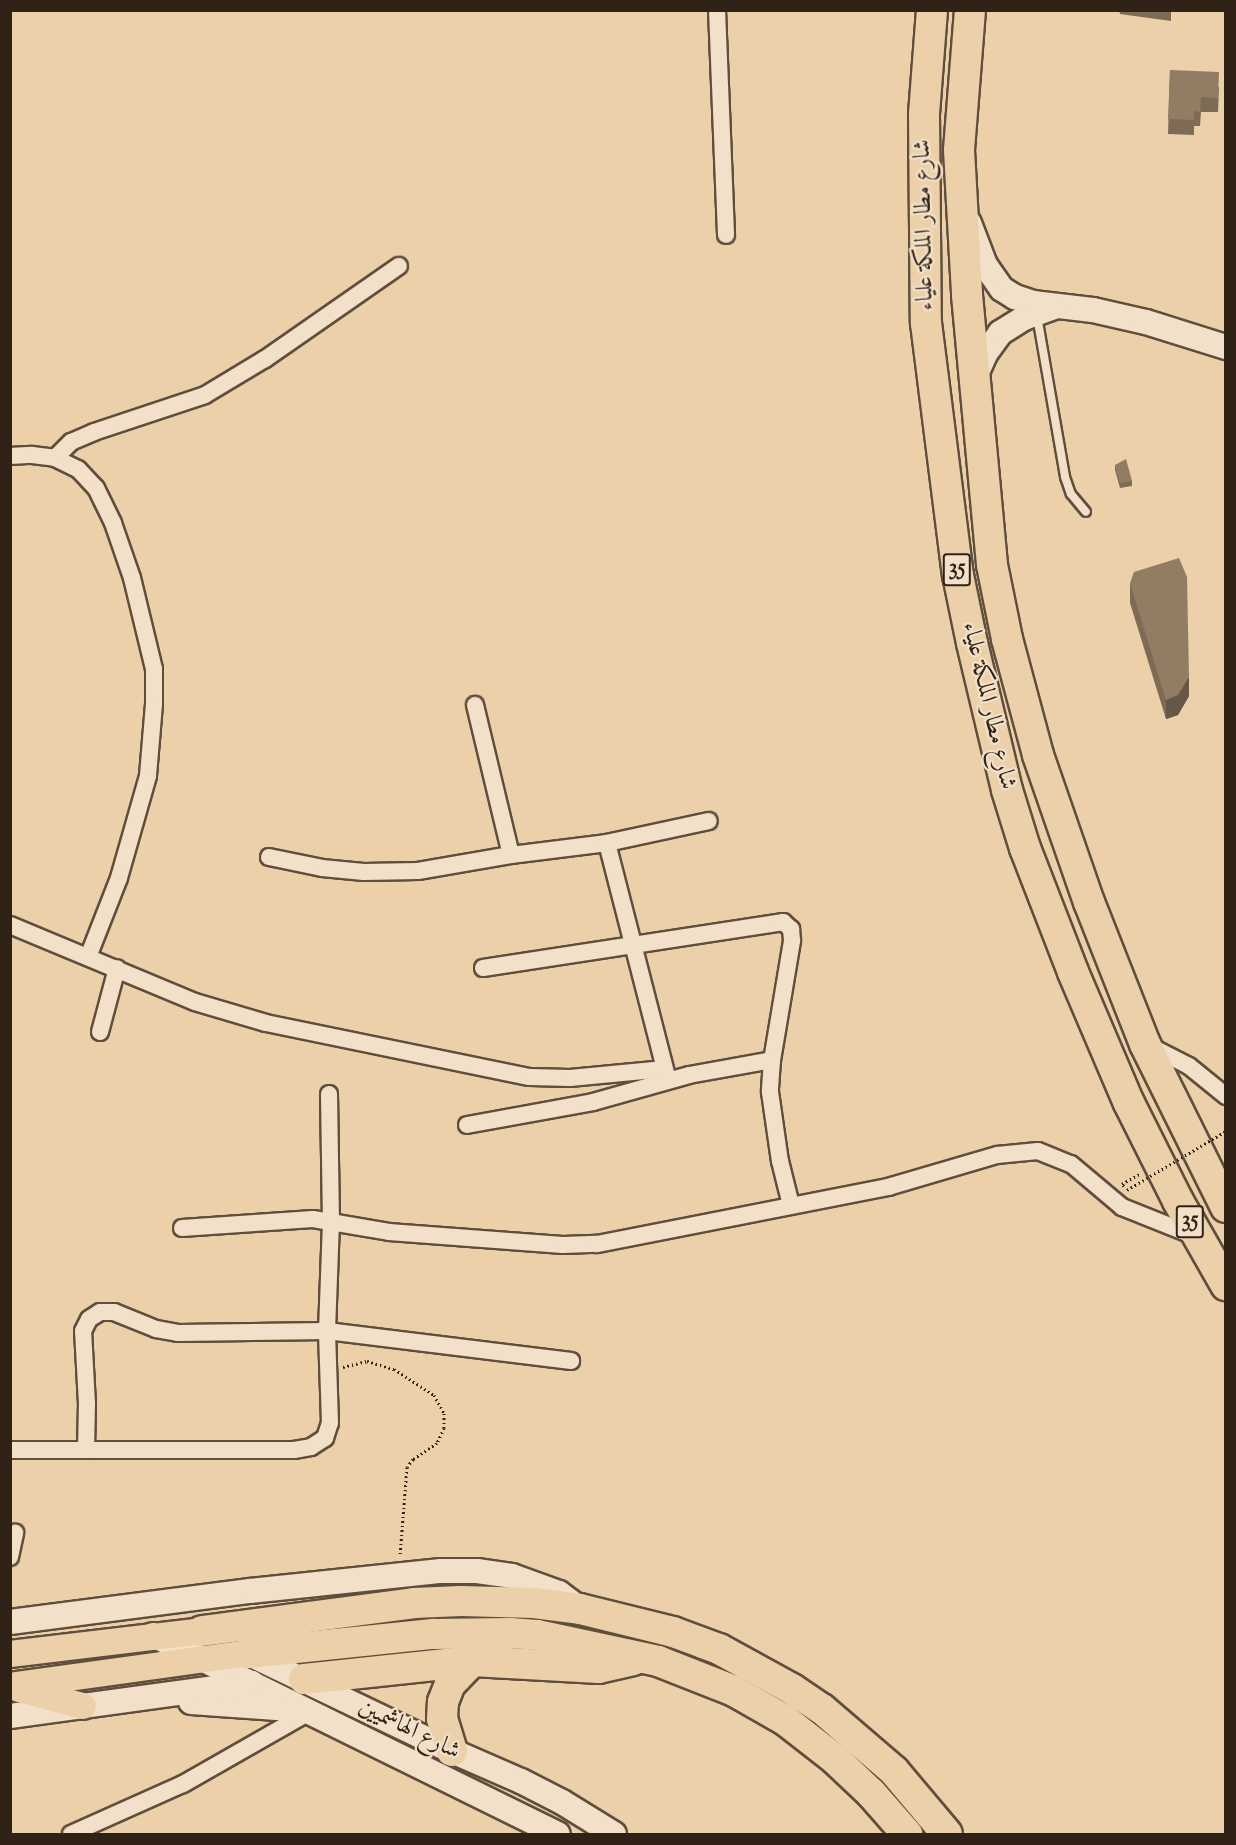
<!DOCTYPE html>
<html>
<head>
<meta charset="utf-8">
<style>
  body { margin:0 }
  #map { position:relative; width:1236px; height:1845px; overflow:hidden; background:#ebd0aa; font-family:"Sorts Mill Goudy",Amiri,serif }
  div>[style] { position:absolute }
  .path>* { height:3px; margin-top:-1.5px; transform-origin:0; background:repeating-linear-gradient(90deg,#312218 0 1.5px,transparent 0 4.5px) }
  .roads { filter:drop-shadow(2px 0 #604e3c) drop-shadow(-2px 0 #604e3c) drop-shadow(0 2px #604e3c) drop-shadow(0 -2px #604e3c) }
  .lane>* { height:8px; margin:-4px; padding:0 4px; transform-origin:4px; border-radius:4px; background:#f2e0c8 }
  .street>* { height:16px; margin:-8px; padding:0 8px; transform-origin:8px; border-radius:8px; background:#f2e0c8 }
  .secondary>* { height:24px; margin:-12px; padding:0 12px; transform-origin:12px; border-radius:12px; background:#f2e0c8 }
  .primary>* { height:26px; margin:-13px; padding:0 13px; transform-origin:13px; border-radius:13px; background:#ebd0aa }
  .highway>* { height:30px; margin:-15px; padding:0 15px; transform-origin:15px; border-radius:15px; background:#ebd0aa }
  .path-bridge>* { height:3px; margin-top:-1.5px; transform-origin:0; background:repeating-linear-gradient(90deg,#312218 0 1.5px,transparent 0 4.5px) }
  .wall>* { inset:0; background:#7e6b56 }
  .shaded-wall>* { inset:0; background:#665746 }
  .building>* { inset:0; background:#927c64 }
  span { translate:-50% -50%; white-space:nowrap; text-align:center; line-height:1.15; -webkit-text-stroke:4.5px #f2e0c8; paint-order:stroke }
  .shield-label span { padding:2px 4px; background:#f2e0c8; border:2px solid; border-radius:4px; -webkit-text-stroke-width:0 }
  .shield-label { font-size:22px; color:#312218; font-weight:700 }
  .street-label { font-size:24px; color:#312218 }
  .frame { position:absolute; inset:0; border:12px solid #312218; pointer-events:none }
</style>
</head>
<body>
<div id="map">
  <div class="path">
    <div style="left:1124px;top:1186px;width:3px;rotate:-135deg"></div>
    <div style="left:1122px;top:1184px;width:20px;rotate:-30deg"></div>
    <div style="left:343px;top:1367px;width:25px;rotate:-14deg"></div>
    <div style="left:367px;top:1361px;width:28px;rotate:17deg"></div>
    <div style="left:394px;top:1369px;width:48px;rotate:33deg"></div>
    <div style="left:434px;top:1395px;width:21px;rotate:61deg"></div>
    <div style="left:444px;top:1413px;width:15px;rotate:90deg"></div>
    <div style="left:444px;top:1428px;width:17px;rotate:115deg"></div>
    <div style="left:437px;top:1443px;width:29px;rotate:146deg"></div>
    <div style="left:413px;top:1459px;width:10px;rotate:127deg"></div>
    <div style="left:407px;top:1467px;width:88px;rotate:94.5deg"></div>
  </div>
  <div class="roads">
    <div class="lane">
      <div style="left:1037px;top:316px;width:163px;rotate:80.1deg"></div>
      <div style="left:1065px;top:477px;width:18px;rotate:71deg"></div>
      <div style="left:1071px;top:494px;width:23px;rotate:50deg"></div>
    </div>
    <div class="street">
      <div style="left:717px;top:10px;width:225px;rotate:87.7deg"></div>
      <div style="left:10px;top:456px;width:22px;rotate:-3deg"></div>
      <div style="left:32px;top:455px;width:23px;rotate:7deg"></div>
      <div style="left:55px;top:458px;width:25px;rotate:26deg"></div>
      <div style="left:78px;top:469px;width:26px;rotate:47deg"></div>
      <div style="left:96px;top:488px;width:39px;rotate:64deg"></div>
      <div style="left:113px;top:523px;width:58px;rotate:70.9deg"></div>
      <div style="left:132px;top:578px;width:94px;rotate:76.4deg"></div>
      <div style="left:154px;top:669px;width:35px;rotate:90deg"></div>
      <div style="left:154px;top:704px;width:72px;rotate:94.8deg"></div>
      <div style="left:148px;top:776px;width:106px;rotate:105.9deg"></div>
      <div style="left:119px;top:878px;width:85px;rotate:111.4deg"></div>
      <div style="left:55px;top:458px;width:23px;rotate:-45deg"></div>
      <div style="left:71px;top:442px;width:25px;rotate:-23deg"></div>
      <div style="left:94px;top:432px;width:117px;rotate:-18.4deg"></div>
      <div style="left:205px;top:395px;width:70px;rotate:-31deg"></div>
      <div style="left:265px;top:359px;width:163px;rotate:-34.8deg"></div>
      <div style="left:475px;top:705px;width:154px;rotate:76.5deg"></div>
      <div style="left:607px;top:843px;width:245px;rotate:75.6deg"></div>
      <div style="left:269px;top:857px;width:54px;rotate:11.7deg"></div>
      <div style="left:322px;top:868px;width:42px;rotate:5.4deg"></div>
      <div style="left:364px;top:872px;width:54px;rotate:-1.1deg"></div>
      <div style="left:418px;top:871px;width:94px;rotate:-9.8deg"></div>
      <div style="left:511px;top:855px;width:97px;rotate:-7.1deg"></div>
      <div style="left:607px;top:843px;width:104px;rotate:-12.2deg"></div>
      <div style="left:10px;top:925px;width:200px;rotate:22.6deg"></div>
      <div style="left:195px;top:1002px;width:74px;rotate:16.5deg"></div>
      <div style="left:266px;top:1023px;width:269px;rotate:11.6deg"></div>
      <div style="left:530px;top:1077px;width:40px;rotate:1.4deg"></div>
      <div style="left:570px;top:1078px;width:95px;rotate:-5.4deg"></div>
      <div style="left:483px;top:968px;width:304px;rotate:-8.7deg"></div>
      <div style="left:783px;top:922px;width:11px;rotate:41deg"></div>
      <div style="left:791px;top:929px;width:12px;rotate:85deg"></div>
      <div style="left:792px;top:941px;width:121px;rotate:99.5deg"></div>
      <div style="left:100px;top:1032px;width:66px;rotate:-75.1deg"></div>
      <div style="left:1146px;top:1044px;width:48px;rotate:27.1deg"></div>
      <div style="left:1189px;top:1066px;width:48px;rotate:39deg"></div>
      <div style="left:467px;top:1125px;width:128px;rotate:-10.3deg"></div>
      <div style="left:593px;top:1102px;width:100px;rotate:-15.7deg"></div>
      <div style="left:689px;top:1075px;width:84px;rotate:-10.2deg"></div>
      <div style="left:772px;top:1060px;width:32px;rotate:94deg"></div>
      <div style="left:770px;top:1092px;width:70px;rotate:81.8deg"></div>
      <div style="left:780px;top:1161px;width:45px;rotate:76deg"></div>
      <div style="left:182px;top:1228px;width:131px;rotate:-3.9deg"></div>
      <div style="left:313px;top:1219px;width:77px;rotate:9.7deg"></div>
      <div style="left:389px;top:1232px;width:174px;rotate:4.3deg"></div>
      <div style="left:563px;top:1245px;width:34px;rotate:-2deg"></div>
      <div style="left:597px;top:1244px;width:297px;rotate:-11.1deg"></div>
      <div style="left:888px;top:1187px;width:114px;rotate:-16.4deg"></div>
      <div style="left:997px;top:1155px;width:41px;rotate:-5.6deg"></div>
      <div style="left:1038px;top:1151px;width:35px;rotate:22deg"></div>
      <div style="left:1071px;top:1164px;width:67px;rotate:40.1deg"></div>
      <div style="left:1122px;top:1207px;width:81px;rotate:21.8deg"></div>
      <div style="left:10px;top:1450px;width:284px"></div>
      <div style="left:294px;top:1450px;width:17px;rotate:-10deg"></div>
      <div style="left:311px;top:1447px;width:17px;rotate:-33deg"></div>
      <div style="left:325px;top:1438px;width:16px;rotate:-72deg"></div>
      <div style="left:330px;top:1423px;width:92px;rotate:-91.9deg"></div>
      <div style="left:327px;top:1331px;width:109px;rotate:-87.9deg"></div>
      <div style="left:331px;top:1222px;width:128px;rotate:-90.9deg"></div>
      <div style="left:86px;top:1450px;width:46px;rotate:-88.8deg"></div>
      <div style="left:87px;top:1404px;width:73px;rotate:-93.1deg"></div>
      <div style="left:83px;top:1331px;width:13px;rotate:-63deg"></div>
      <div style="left:89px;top:1319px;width:13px;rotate:-32deg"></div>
      <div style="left:100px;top:1312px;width:14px"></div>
      <div style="left:114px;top:1312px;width:45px;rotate:22deg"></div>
      <div style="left:156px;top:1329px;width:22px;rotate:10deg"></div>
      <div style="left:178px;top:1333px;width:149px;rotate:-0.8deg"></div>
      <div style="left:327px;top:1331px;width:246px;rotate:7deg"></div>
      <div style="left:10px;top:1557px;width:25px;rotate:-78deg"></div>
      <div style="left:71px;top:1834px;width:123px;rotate:-24.1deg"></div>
      <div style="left:183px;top:1784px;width:145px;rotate:-29.7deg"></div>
    </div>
    <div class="secondary">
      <div style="left:969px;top:223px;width:45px;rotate:69.1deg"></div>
      <div style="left:985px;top:265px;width:29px;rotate:55deg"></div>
      <div style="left:1002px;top:289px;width:15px;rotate:32deg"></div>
      <div style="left:1015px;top:297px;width:19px;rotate:18deg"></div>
      <div style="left:1033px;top:303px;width:60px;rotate:6.7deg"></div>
      <div style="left:1093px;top:310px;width:54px;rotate:12.8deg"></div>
      <div style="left:1146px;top:322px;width:84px;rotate:17.4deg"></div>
      <div style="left:974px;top:379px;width:27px;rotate:-66deg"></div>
      <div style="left:985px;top:354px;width:26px;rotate:-54deg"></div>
      <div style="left:1000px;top:333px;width:28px;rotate:-32deg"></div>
      <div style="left:1024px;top:318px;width:33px;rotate:-20deg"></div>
      <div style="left:10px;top:1622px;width:242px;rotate:-7.4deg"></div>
      <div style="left:250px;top:1591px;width:192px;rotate:-6deg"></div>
      <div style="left:441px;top:1571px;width:36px"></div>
      <div style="left:477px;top:1571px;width:35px;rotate:8deg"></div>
      <div style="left:512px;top:1576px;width:50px;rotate:19.9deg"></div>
      <div style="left:559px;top:1593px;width:26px;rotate:37deg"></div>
      <div style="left:153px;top:1635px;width:451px;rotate:26.2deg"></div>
      <div style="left:245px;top:1652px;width:229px;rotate:25.6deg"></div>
      <div style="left:452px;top:1751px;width:75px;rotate:23.5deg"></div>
      <div style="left:521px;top:1781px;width:46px;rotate:27.1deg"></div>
      <div style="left:562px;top:1802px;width:61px;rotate:31.6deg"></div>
      <div style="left:191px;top:1702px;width:100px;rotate:4deg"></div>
      <div style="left:10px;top:1716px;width:244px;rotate:-7.8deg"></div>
    </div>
    <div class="primary">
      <div style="left:10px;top:1654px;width:193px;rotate:-6.8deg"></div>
      <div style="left:10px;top:1686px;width:240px;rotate:-7.9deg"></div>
      <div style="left:19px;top:1689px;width:66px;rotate:14.9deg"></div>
    </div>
    <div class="highway">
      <div style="left:932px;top:10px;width:104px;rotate:94.4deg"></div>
      <div style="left:924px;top:114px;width:209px;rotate:89.5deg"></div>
      <div style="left:926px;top:323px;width:254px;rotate:82.8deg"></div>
      <div style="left:958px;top:575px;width:69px;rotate:78.4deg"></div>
      <div style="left:972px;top:643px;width:151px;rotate:76.6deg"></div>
      <div style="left:1007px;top:790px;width:61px;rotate:72.8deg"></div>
      <div style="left:1025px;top:848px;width:133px;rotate:68.8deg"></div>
      <div style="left:1073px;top:972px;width:142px;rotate:66.9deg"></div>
      <div style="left:1129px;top:1103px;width:110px;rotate:63.4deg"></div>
      <div style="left:1178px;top:1201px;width:97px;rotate:60.3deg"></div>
      <div style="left:970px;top:10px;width:140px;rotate:94.5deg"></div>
      <div style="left:959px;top:150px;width:145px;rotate:86.8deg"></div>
      <div style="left:967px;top:295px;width:271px;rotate:84.7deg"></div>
      <div style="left:992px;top:565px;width:76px;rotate:78.5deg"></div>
      <div style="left:1007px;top:639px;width:120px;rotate:75deg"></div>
      <div style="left:1038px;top:755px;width:156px;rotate:70.9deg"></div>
      <div style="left:1089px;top:902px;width:153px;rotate:68.5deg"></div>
      <div style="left:1145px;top:1044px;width:182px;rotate:63.6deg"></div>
      <div style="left:202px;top:1631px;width:214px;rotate:-7.5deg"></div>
      <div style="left:414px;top:1603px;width:47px;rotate:-2.4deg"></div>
      <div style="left:461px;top:1601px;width:73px;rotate:1.6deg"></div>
      <div style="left:534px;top:1603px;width:46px;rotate:7.4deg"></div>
      <div style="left:580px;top:1609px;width:96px;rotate:13.9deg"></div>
      <div style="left:673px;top:1632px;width:49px;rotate:20.3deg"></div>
      <div style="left:719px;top:1649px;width:83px;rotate:28.7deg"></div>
      <div style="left:792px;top:1689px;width:36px;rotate:34deg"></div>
      <div style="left:822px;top:1709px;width:95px;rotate:40.7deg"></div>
      <div style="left:894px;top:1771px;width:82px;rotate:49.9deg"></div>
      <div style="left:248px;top:1653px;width:186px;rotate:-5.9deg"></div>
      <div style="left:433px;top:1634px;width:77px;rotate:-0.7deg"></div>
      <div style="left:510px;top:1633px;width:27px;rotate:4deg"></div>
      <div style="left:537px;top:1635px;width:124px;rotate:12.1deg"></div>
      <div style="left:658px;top:1661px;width:82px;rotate:21.5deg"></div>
      <div style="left:734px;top:1691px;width:59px;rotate:29.6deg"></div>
      <div style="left:785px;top:1720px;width:63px;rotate:38deg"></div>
      <div style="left:835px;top:1759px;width:50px;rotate:43.4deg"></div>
      <div style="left:871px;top:1793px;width:55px;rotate:48.7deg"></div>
      <div style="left:304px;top:1679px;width:169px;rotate:-6.1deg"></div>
      <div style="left:472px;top:1661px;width:127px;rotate:3.2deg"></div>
      <div style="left:599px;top:1668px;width:35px;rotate:-13deg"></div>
      <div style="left:452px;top:1751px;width:34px;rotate:-107deg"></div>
      <div style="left:442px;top:1719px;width:17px;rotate:-87deg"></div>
      <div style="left:443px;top:1702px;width:19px;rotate:-69deg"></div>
      <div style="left:450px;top:1684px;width:32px;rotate:-46deg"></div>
    </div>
  </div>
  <div class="path-bridge">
    <div style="left:1127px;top:1190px;width:115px;rotate:-30.8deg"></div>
  </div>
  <div class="wall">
    <div style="clip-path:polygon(1119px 10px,1171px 10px,1171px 21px,1120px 14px)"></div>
    <div style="clip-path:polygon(1170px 70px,1219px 87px,1218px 112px,1201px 112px,1200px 126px,1194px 126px,1194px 135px,1168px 134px)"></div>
    <div style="clip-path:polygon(1115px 465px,1132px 481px,1132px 486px,1120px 488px,1115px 470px)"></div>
    <div style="clip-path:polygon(1130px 583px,1189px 696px,1178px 715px,1166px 719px,1130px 603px)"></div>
  </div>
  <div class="shaded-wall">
    <div style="clip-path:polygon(1189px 677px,1189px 696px,1178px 715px,1166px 719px,1166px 700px)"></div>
  </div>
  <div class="building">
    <div style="clip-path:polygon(1170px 70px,1219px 72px,1218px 98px,1201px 97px,1200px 112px,1194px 111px,1194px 120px,1168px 119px)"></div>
    <div style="clip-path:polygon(1126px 459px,1132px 481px,1120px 483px,1115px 465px)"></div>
    <div style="clip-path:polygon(1179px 558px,1187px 577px,1189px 677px,1178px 695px,1166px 700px,1130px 583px,1134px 572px)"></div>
  </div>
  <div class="shield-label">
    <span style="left:957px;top:570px">35</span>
    <span style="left:1190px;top:1222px">35</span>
  </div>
  <div class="street-label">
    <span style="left:925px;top:225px;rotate:-91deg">شارع مطار الملكة علياء</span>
    <span style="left:988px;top:706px;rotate:77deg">شارع مطار الملكة علياء</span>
    <span style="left:409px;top:1730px;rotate:26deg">شارع الهاشميين</span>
  </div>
  <div class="frame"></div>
</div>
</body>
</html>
